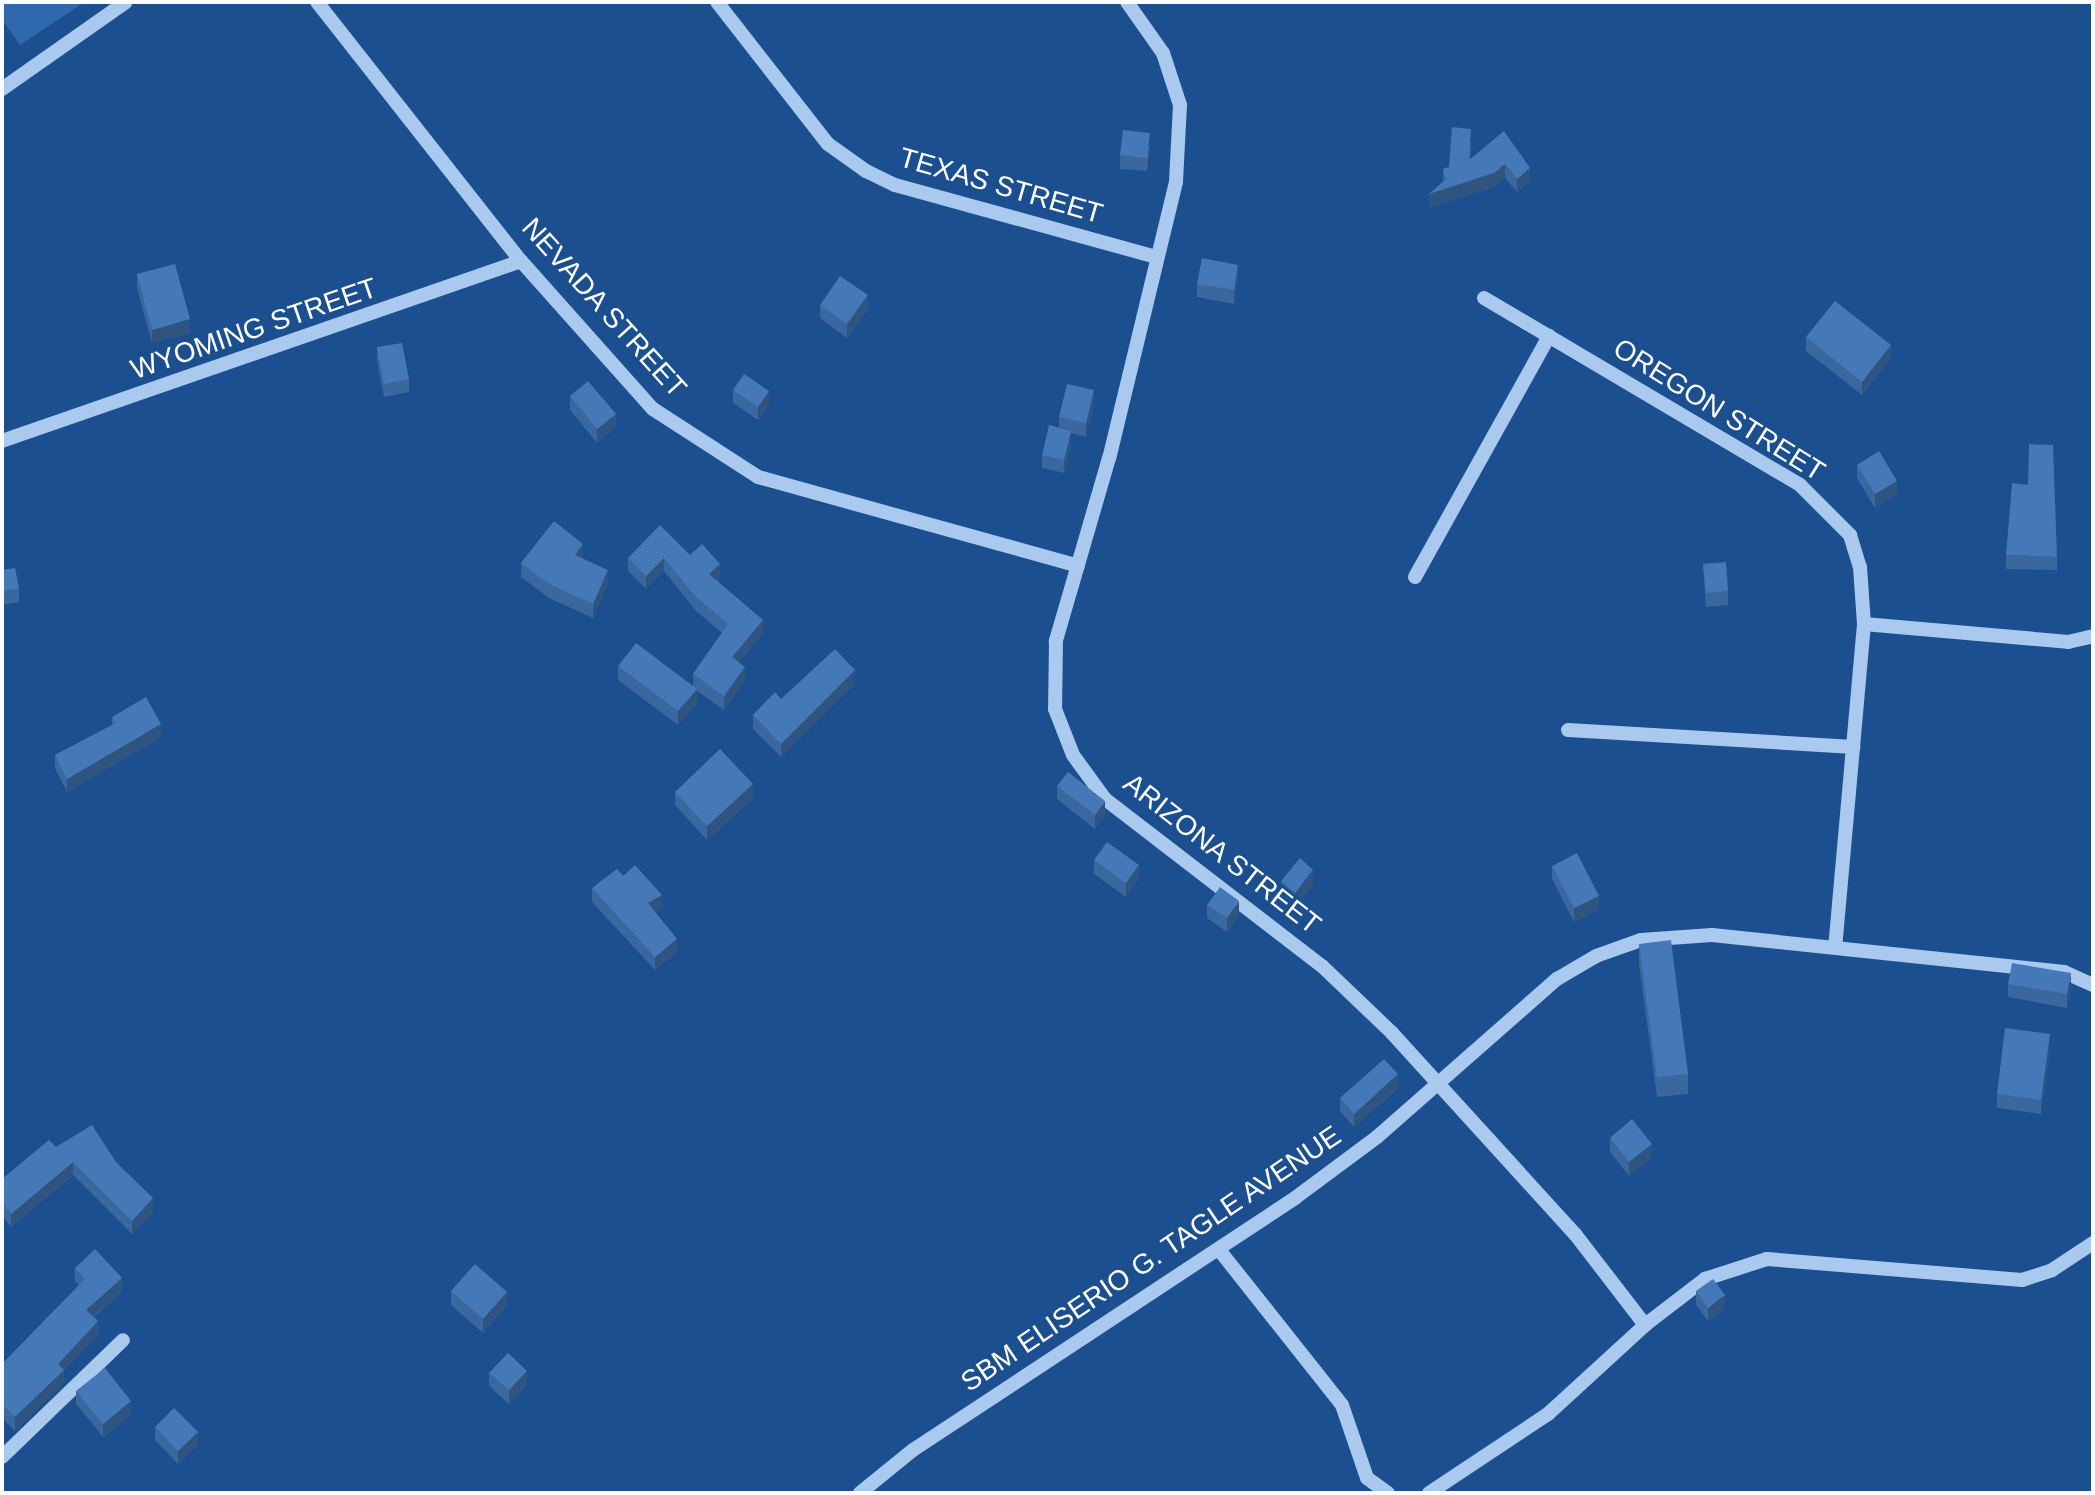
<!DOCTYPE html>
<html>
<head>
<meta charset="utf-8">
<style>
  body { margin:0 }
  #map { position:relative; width:2095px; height:1495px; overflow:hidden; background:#1b4f8f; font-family:Arial,sans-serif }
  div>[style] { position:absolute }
  .green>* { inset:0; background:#2e69ad }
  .minor>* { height:14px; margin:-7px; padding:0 7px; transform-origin:7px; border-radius:7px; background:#a9c9ee }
  .wall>* { inset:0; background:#3a679d }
  .shaded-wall>* { inset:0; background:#305480 }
  .building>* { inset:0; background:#4478b7 }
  span { translate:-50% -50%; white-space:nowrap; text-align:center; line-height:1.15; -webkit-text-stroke:6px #1b4f8f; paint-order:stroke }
  .street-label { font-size:28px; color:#fff }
  .frame { position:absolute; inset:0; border:4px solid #fff; pointer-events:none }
</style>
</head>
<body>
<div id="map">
  <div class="green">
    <div style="clip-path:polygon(2px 2px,85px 2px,20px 45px,2px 19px)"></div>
  </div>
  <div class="minor">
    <div style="left:317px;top:2px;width:330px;rotate:51.8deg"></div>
    <div style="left:521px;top:261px;width:198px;rotate:48.3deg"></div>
    <div style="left:653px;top:409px;width:125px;rotate:32.9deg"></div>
    <div style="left:758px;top:477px;width:332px;rotate:15.5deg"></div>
    <div style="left:717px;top:2px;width:180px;rotate:52deg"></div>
    <div style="left:828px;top:144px;width:47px;rotate:35.4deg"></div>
    <div style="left:866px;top:171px;width:32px;rotate:26deg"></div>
    <div style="left:895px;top:185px;width:271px;rotate:15.4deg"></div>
    <div style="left:1127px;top:2px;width:62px;rotate:54.8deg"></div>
    <div style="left:1163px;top:53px;width:55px;rotate:71.9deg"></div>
    <div style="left:1180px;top:105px;width:77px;rotate:93deg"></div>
    <div style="left:1176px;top:182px;width:284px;rotate:103.6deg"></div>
    <div style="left:1109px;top:458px;width:191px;rotate:106.2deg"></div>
    <div style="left:1056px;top:641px;width:68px;rotate:90.8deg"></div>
    <div style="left:1055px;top:709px;width:49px;rotate:68.6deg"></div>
    <div style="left:1073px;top:755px;width:54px;rotate:54deg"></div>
    <div style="left:1105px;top:799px;width:274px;rotate:37.6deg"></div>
    <div style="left:1322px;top:966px;width:97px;rotate:43.7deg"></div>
    <div style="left:1392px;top:1033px;width:272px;rotate:47.7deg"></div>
    <div style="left:1575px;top:1234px;width:115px;rotate:52.4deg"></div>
    <div style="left:2px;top:89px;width:151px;rotate:-35.1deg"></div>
    <div style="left:1484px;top:298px;width:367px;rotate:30.6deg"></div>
    <div style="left:1800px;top:485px;width:71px;rotate:45deg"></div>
    <div style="left:1850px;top:535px;width:34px;rotate:73deg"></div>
    <div style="left:1860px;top:567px;width:57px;rotate:86deg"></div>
    <div style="left:1864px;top:624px;width:324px;rotate:95.1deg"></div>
    <div style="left:2px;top:441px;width:549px;rotate:-19.13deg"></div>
    <div style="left:1415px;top:577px;width:276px;rotate:-60.9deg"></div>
    <div style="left:1864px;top:624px;width:205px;rotate:5deg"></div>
    <div style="left:2068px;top:642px;width:26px;rotate:-13deg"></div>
    <div style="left:1568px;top:730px;width:286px;rotate:3.4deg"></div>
    <div style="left:1220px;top:1251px;width:196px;rotate:51.6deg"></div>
    <div style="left:1342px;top:1405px;width:77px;rotate:71.1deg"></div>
    <div style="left:1367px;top:1478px;width:26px;rotate:36deg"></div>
    <div style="left:2px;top:1457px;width:168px;rotate:-44deg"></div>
    <div style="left:860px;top:1493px;width:68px;rotate:-39.1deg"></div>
    <div style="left:913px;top:1450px;width:458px;rotate:-33.4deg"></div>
    <div style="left:1295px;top:1198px;width:102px;rotate:-36.6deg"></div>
    <div style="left:1377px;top:1137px;width:240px;rotate:-41.3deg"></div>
    <div style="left:1557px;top:979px;width:45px;rotate:-30.5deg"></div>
    <div style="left:1596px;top:956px;width:48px;rotate:-19.6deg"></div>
    <div style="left:1641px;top:940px;width:71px;rotate:-4deg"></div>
    <div style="left:1712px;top:935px;width:354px;rotate:6deg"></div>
    <div style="left:2064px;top:972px;width:32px;rotate:24deg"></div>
    <div style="left:1429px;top:1493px;width:143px;rotate:-33.6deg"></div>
    <div style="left:1548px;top:1414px;width:132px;rotate:-42.5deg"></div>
    <div style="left:1645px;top:1325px;width:76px;rotate:-37.5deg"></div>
    <div style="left:1705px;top:1279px;width:65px;rotate:-17.9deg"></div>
    <div style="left:1767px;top:1259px;width:256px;rotate:4.7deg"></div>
    <div style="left:2022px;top:1280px;width:32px;rotate:-18deg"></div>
    <div style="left:2052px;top:1270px;width:49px;rotate:-33.4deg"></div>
  </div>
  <div class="wall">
    <div style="clip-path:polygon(1504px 131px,1530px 181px,1517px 192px,1505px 178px,1494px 187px,1429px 208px,1443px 182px,1443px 169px,1449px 167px,1471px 142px,1470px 160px)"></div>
    <div style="clip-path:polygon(1150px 146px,1147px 171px,1120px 169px,1120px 155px)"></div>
    <div style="clip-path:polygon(137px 274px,190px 333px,152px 343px,137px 288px)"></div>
    <div style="clip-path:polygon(1238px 279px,1234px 304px,1197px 297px,1197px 284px)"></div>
    <div style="clip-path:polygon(820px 305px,868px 309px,847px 338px,820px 318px)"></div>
    <div style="clip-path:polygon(1806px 337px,1891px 358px,1862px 395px,1806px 351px)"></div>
    <div style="clip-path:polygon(377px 347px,409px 379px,409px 392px,384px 397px,377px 361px)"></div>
    <div style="clip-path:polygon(733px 390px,769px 404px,758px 420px,733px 403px)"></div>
    <div style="clip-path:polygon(570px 396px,616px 427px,597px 443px,570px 410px)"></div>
    <div style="clip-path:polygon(1094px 403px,1086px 437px,1071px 433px,1071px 444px,1064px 473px,1042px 468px,1042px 455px,1059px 428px,1059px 417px)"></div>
    <div style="clip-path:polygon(1857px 465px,1897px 494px,1875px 508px,1857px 478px)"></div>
    <div style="clip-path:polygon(690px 555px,720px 577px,717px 580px,763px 633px,739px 662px,745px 680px,724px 710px,697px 691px,697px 703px,678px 725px,618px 680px,618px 666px,693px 686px,693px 674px,722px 633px,695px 610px,664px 571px,646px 589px,628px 571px,628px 558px)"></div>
    <div style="clip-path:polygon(2006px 555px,2057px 557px,2057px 570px,2006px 569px)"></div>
    <div style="clip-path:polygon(582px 558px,608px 583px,593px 618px,549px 598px,521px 577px,521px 563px)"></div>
    <div style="clip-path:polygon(1703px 564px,1728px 591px,1728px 605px,1706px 607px)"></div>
    <div style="clip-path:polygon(2px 570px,19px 588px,19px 602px,2px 605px)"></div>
    <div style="clip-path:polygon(855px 684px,781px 757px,753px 729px,753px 715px,781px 699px)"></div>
    <div style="clip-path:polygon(112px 717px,161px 737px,67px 792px,55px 768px,55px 755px,112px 725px)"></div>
    <div style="clip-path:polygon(1057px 786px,1105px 814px,1095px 829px,1057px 799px)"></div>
    <div style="clip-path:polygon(675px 792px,753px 798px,707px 840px,675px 805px)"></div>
    <div style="clip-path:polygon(1094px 860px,1139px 878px,1126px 897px,1094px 874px)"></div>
    <div style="clip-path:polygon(1552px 866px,1599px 909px,1574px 922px,1552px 879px)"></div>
    <div style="clip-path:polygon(623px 876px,662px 908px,655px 912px,677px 952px,655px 970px,592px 902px,592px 888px)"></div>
    <div style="clip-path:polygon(1281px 881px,1313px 884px,1295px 906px,1281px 894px)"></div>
    <div style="clip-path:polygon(1207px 905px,1239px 914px,1227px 932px,1207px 918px)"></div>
    <div style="clip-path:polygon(1639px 944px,1688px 1074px,1688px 1094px,1657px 1097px,1639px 964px)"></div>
    <div style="clip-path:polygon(2008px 984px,2071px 987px,2067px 1008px,2008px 997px)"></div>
    <div style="clip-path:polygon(2050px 1048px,2041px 1114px,1997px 1108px,1997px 1094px)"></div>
    <div style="clip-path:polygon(1398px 1088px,1354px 1127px,1340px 1111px,1340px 1098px)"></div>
    <div style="clip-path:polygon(1610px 1138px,1652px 1157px,1629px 1176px,1610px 1152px)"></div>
    <div style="clip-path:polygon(56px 1147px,116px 1162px,153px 1212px,132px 1234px,73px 1175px,11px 1227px,2px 1216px,2px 1179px)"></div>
    <div style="clip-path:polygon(75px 1268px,122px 1291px,94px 1317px,98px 1334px,64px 1371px,64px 1383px,15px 1431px,2px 1418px,2px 1364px,79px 1285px,75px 1281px)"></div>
    <div style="clip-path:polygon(451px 1291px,507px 1305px,483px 1333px,451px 1305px)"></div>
    <div style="clip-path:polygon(1696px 1291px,1725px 1309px,1708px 1321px,1696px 1305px)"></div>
    <div style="clip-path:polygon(489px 1373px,527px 1384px,509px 1404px,489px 1386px)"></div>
    <div style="clip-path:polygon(76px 1391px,131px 1415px,103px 1437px,76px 1404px)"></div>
    <div style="clip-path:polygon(155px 1427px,198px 1445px,178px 1464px,155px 1440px)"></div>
  </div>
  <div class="shaded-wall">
    <div style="clip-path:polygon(1505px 164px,1505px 178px,1494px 187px,1429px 208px,1429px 194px)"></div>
    <div style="clip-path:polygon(1530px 168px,1530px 181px,1517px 192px,1517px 179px)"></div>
    <div style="clip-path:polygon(1238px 265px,1238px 279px,1234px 304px,1234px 290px)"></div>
    <div style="clip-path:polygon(868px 295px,868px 309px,847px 338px,847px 324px)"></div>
    <div style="clip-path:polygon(190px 319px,190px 333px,152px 343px,152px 330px)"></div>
    <div style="clip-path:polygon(1891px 345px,1891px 358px,1862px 395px,1862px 382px)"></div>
    <div style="clip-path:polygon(1094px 390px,1094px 403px,1086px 437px,1086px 423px)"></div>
    <div style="clip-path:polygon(769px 391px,769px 404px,758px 420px,758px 407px)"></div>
    <div style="clip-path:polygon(616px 414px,616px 427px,597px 443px,597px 429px)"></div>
    <div style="clip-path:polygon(1071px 431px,1071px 444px,1064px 473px,1064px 460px)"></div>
    <div style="clip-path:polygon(1897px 481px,1897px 494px,1875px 508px,1875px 494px)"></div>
    <div style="clip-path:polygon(583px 544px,583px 558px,575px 568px,575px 555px)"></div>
    <div style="clip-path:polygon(664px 558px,664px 571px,646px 589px,646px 576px)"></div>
    <div style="clip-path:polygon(720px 564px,720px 577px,709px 587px,709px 574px)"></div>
    <div style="clip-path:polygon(608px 570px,608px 583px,593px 618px,593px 604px)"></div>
    <div style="clip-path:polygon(763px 620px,763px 633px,732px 671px,732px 657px)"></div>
    <div style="clip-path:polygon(745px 667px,745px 680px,724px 710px,724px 696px)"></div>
    <div style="clip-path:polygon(855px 670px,855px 684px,781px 757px,781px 744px)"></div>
    <div style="clip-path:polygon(697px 689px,697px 703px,678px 725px,678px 711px)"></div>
    <div style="clip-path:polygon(161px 724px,161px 737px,67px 792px,67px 779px)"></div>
    <div style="clip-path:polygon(753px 784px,753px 798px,707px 840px,707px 826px)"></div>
    <div style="clip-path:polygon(1105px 801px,1105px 814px,1095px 829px,1095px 815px)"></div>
    <div style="clip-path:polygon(1139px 865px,1139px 878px,1126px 897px,1126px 883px)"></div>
    <div style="clip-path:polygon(1313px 870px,1313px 884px,1295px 906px,1295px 893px)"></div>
    <div style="clip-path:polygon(662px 895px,662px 908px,648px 917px,648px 903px)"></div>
    <div style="clip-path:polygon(1599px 896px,1599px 909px,1574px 922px,1574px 908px)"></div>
    <div style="clip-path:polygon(1239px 901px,1239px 914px,1227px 932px,1227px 918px)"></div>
    <div style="clip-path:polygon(677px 939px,677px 952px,655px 970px,655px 957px)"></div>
    <div style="clip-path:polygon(2071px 973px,2071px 987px,2067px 1008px,2067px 994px)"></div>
    <div style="clip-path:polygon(2050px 1034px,2050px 1048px,2041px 1114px,2041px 1100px)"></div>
    <div style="clip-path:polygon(1398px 1074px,1398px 1088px,1354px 1127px,1354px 1114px)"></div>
    <div style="clip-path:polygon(1652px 1144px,1652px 1157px,1629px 1176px,1629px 1162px)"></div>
    <div style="clip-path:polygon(73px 1162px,73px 1175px,11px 1227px,11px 1214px)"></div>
    <div style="clip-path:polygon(153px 1198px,153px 1212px,132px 1234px,132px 1221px)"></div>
    <div style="clip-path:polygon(122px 1278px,122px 1291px,86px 1323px,86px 1310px)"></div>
    <div style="clip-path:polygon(507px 1292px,507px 1305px,483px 1333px,483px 1319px)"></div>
    <div style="clip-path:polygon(1725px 1295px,1725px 1309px,1708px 1321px,1708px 1308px)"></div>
    <div style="clip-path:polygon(98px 1321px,98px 1334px,64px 1371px,64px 1383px,15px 1431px,15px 1417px,58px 1364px)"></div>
    <div style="clip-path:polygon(527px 1371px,527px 1384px,509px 1404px,509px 1390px)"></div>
    <div style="clip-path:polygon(131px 1401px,131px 1415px,103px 1437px,103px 1424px)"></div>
    <div style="clip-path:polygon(198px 1432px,198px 1445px,178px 1464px,178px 1451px)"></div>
  </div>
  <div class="building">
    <div style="clip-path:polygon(1452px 127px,1471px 129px,1469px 160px,1504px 131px,1530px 168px,1517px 179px,1505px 164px,1494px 173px,1429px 194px,1446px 179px,1443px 169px,1449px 167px)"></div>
    <div style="clip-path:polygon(1123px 130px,1150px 133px,1147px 158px,1120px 155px)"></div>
    <div style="clip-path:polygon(1202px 258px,1238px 265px,1234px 290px,1197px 284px)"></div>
    <div style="clip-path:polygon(175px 264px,190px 319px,152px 330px,137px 274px)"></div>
    <div style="clip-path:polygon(840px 276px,868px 295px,847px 324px,820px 305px)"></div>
    <div style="clip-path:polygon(1835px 301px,1891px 345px,1862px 382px,1806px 337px)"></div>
    <div style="clip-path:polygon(402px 343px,409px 379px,384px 384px,377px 347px)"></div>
    <div style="clip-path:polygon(744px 374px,769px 391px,758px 407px,733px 390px)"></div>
    <div style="clip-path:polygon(588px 381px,616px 414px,597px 429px,570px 396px)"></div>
    <div style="clip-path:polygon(1067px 384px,1094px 390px,1086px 423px,1059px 417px)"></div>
    <div style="clip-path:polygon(1049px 425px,1071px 431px,1064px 460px,1042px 455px)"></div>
    <div style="clip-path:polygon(2029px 444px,2053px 445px,2057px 557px,2006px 555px,2012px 483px,2028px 485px)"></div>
    <div style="clip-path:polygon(1879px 451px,1897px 481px,1875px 494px,1857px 465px)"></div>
    <div style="clip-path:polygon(554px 521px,583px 544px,575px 555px,608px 570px,593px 604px,549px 584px,521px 563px)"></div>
    <div style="clip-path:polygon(660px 525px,690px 555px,702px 544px,720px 564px,709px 574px,763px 620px,732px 657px,745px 667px,724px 696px,693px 674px,728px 624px,695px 596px,664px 558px,646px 576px,628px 558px)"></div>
    <div style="clip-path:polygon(1726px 562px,1728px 591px,1706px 593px,1703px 564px)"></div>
    <div style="clip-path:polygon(15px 568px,19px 588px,2px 591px,2px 570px)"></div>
    <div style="clip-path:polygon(636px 643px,697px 689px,678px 711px,618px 666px)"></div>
    <div style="clip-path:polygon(835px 649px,855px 670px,781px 744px,753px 715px,775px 692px,781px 699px)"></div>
    <div style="clip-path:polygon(146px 697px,161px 724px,67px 779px,55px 755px,116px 723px,112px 717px)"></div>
    <div style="clip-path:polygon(720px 749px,753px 784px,707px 826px,675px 792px)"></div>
    <div style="clip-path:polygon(1068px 772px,1105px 801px,1095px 815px,1057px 786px)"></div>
    <div style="clip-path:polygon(1107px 842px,1139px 865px,1126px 883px,1094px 860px)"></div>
    <div style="clip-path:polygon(1577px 853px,1599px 896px,1574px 908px,1552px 866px)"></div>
    <div style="clip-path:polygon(1300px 858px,1313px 870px,1295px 893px,1281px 881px)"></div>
    <div style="clip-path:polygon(635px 865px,662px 895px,648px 903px,677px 939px,655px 957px,592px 888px,617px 869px,623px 876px)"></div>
    <div style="clip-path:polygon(1220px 887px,1239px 901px,1227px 918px,1207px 905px)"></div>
    <div style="clip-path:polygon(1671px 940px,1688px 1074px,1657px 1077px,1639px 944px)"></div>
    <div style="clip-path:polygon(2012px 963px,2071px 973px,2067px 994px,2008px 984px)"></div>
    <div style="clip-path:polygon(2005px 1028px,2050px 1034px,2041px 1100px,1997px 1094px)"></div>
    <div style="clip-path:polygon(1384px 1059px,1398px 1074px,1354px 1114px,1340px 1098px)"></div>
    <div style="clip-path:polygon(1632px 1119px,1652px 1144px,1629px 1162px,1610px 1138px)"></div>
    <div style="clip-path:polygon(92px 1125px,116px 1162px,153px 1198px,132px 1221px,73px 1162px,11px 1214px,2px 1202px,2px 1179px,49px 1140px,56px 1147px)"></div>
    <div style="clip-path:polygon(95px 1249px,122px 1278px,86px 1310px,98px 1321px,58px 1364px,64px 1370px,15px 1417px,2px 1404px,2px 1364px,85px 1279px,75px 1268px)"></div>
    <div style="clip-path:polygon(475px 1264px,507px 1292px,483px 1319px,451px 1291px)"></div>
    <div style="clip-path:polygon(1713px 1279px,1725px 1295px,1708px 1308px,1696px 1291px)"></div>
    <div style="clip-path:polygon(508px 1353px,527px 1371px,509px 1390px,489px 1373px)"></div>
    <div style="clip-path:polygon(105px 1368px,131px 1401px,103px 1424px,76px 1391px)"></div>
    <div style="clip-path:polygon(174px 1408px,198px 1432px,178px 1451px,155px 1427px)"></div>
  </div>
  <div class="street-label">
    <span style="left:1001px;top:186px;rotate:16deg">TEXAS STREET</span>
    <span style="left:604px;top:308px;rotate:48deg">NEVADA STREET</span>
    <span style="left:254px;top:329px;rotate:-19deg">WYOMING STREET</span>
    <span style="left:1719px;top:410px;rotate:32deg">OREGON STREET</span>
    <span style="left:1222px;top:854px;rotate:38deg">ARIZONA STREET</span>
    <span style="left:1151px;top:1259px;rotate:-34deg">SBM ELISERIO G. TAGLE AVENUE</span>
  </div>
  <div class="frame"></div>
</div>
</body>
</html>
